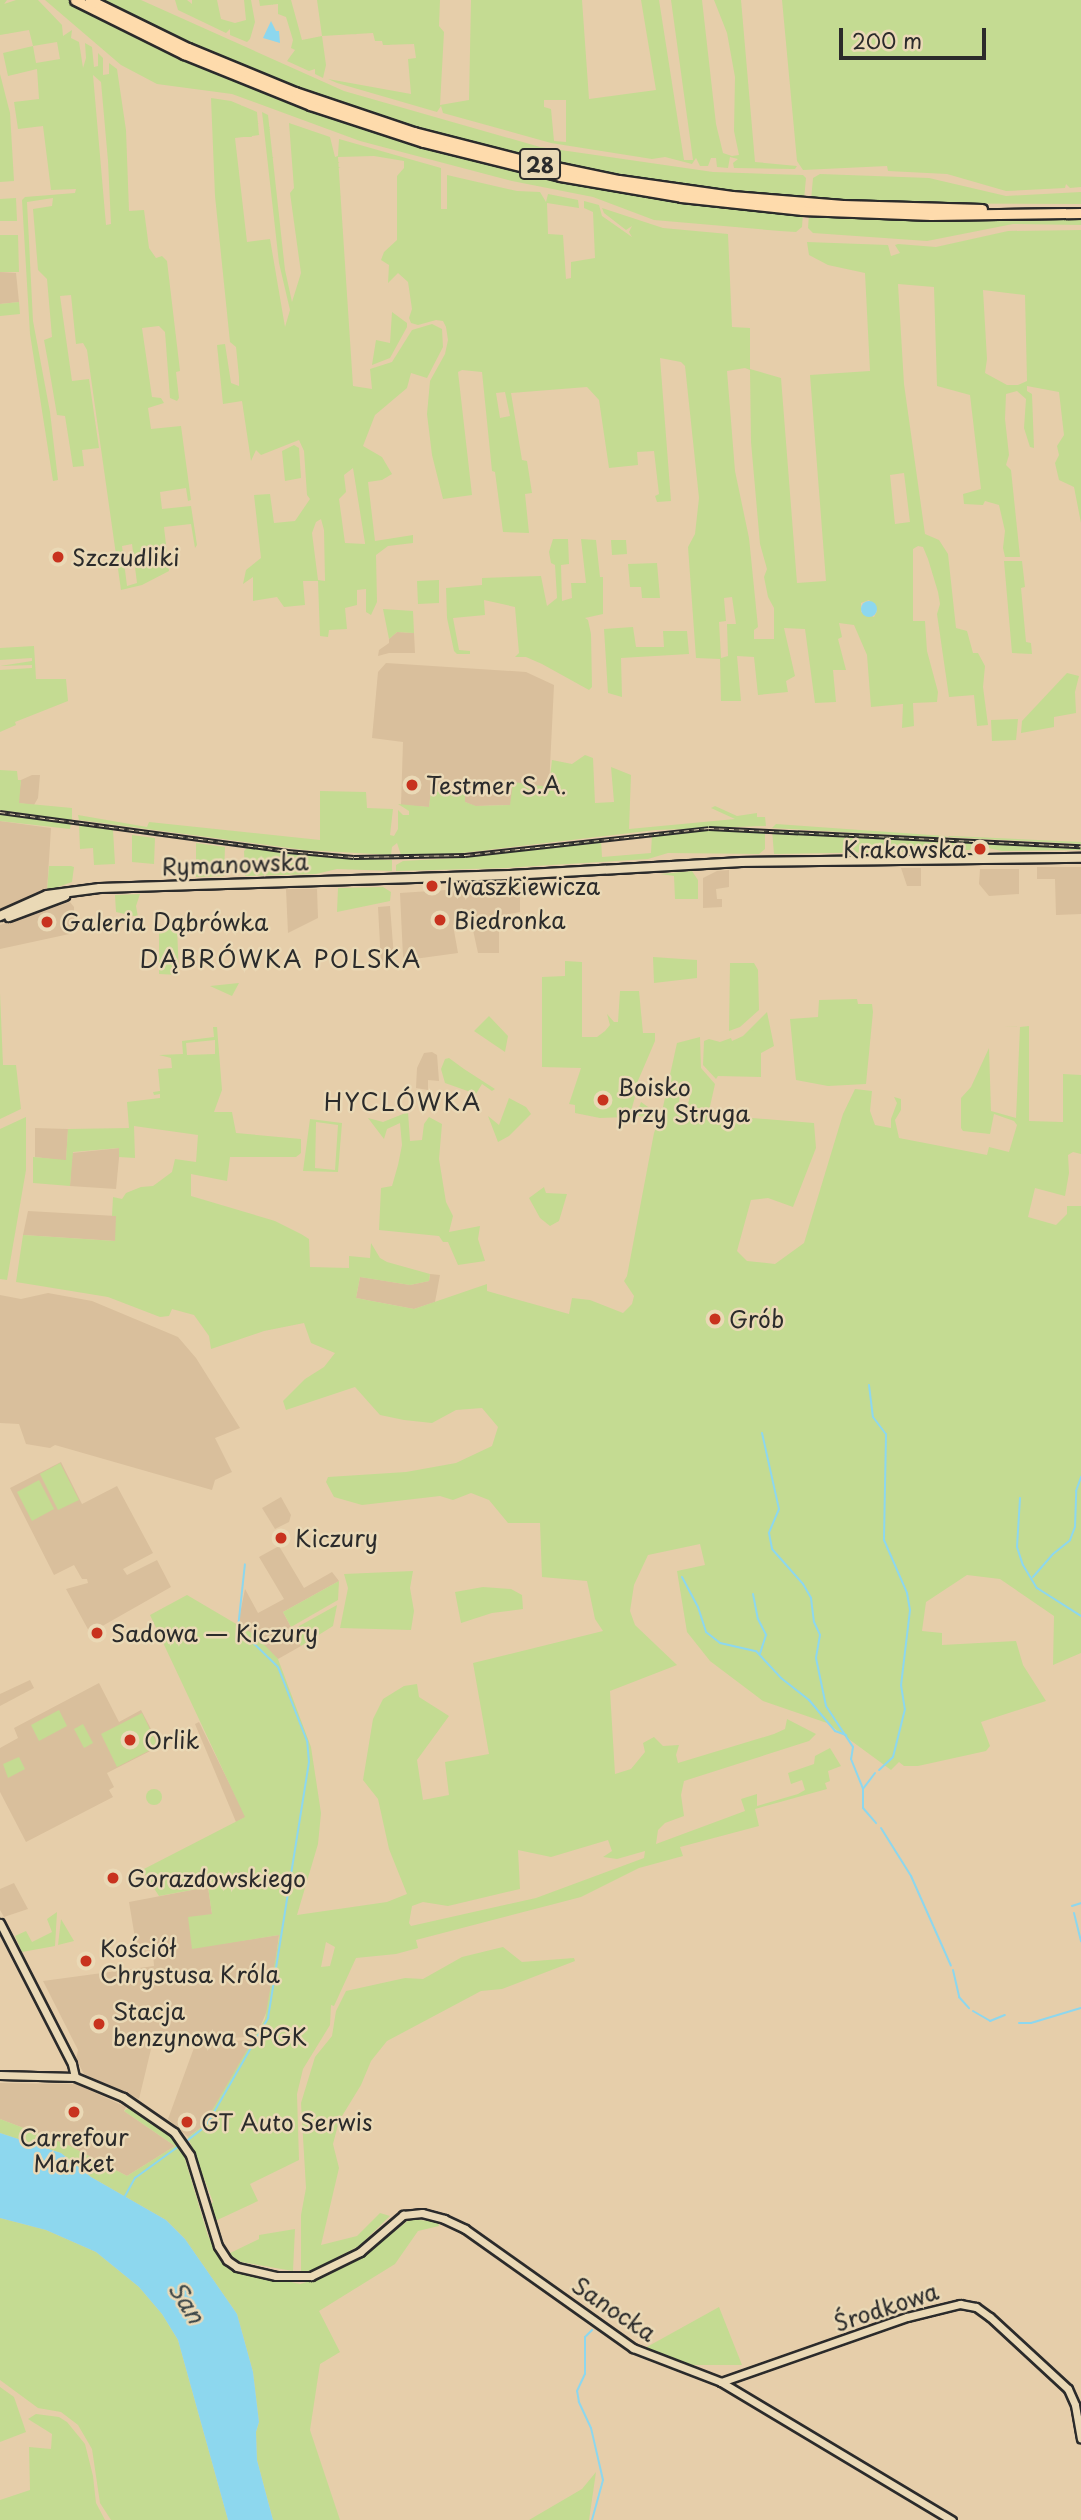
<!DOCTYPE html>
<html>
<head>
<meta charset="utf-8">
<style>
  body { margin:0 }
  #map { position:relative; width:1081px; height:2520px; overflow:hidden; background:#e6ceaa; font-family:"Playpen Sans",sans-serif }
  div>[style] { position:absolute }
  .built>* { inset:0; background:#d9bf9c }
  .green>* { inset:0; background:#c4db92 }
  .round { border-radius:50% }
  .water>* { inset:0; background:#8dd7ee }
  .stream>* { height:2px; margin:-1px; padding:0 1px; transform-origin:1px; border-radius:1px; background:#8dd7ee }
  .roads { filter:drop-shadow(2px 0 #2b2b2b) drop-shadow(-2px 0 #2b2b2b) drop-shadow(0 2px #2b2b2b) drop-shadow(0 -2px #2b2b2b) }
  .tertiary>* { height:7px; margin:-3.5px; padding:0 3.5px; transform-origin:3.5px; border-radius:3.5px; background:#ead9b6 }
  .secondary>* { height:8px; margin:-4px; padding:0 4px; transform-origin:4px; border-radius:4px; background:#ead9b6 }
  .primary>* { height:9px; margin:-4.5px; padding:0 4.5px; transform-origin:4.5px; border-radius:4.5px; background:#fedbac }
  .rail>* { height:4.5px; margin-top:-2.25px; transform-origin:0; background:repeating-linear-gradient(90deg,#ead9b6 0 5px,#2b2b2b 0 10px); box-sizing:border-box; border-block:2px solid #2b2b2b }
  .dots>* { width:19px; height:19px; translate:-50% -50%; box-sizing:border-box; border:4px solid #ead9b6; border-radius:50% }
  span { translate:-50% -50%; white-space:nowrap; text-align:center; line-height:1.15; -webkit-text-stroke:5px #ead9b6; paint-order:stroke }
  .shield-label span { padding:2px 5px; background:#ead9b6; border:2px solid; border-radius:5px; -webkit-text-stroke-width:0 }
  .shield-label { font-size:21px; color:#2b2b2b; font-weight:700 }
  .poi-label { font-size:23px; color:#2b2b2b }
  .left { translate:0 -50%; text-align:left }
  .right { translate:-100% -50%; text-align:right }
  .street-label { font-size:23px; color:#2b2b2b }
  .neighbourhood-label { font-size:24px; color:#2b2b2b; letter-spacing:2px }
  .water-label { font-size:24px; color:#3a4548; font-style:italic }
  .scale { position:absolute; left:839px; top:28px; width:147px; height:32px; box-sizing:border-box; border:4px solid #2b2b2b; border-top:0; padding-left:9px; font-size:21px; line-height:24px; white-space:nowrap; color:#2b2b2b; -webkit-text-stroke:5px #ead9b6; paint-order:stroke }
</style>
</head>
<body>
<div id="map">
  <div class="built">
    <div style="clip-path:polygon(0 272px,16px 273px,19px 302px,0 304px)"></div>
    <div style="clip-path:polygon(397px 632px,414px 633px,415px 653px,389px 653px,378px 656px,379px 650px,389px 643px,389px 639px)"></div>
    <div style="clip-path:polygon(386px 663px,526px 672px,554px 685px,549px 787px,511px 805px,475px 806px,465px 802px,465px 794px,431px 791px,429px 807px,401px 805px,403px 742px,372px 738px,378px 672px)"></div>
    <div style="clip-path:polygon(32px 775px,40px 775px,38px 798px,34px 805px,18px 803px,21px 780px)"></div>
    <div style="clip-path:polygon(0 821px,51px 828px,47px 891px,0 909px)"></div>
    <div style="clip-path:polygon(1037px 867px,1081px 867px,1081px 914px,1056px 915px,1055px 879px,1037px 879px)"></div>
    <div style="clip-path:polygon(901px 868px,921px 868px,921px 886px,907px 886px)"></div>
    <div style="clip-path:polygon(980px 869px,1019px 869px,1019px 894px,989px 896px,979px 884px)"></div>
    <div style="clip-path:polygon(729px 870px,729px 887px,716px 889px,717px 899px,722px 899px,722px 907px,703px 908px,703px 878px,717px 871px)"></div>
    <div style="clip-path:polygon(520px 885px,520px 912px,499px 916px,499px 953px,478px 953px,471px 921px,453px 925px,458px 953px,407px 960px,403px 957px,400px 893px)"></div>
    <div style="clip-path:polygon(286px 889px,317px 889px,318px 918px,288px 933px)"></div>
    <div style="clip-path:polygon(70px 902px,74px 907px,74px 933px,0 949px,0 925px)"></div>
    <div style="clip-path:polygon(390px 906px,394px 958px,381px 963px,378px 907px)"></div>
    <div style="clip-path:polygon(432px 1052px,437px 1055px,439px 1081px,428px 1080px,428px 1090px,416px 1088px,417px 1068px,424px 1053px)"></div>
    <div style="clip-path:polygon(35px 1128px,68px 1129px,66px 1161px,35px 1157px)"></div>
    <div style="clip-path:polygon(120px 1148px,116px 1189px,70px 1186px,72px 1153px)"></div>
    <div style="clip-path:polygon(28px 1211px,116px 1216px,116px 1241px,23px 1235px)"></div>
    <div style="clip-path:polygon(430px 1274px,440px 1275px,435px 1302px,414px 1309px,356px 1298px,360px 1277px,410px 1285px,429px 1281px)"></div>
    <div style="clip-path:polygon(48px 1293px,92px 1301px,178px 1337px,196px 1358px,240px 1428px,215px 1438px,232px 1472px,215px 1480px,212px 1490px,55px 1445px,50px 1448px,26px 1444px,19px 1424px,0 1423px,0 1295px,21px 1299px)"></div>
    <div style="clip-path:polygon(61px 1462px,82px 1504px,117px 1486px,153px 1553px,123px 1569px,127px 1575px,157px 1560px,171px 1587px,90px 1633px,66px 1589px,88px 1583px,87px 1579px,82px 1579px,74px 1565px,54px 1575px,10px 1488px)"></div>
    <div style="clip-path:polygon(281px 1497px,291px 1515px,289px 1522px,275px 1529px,262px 1508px)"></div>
    <div style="clip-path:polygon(279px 1546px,304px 1588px,332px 1572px,339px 1581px,283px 1612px,301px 1646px,278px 1659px,240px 1626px,239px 1619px,245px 1589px,258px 1613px,284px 1599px,259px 1557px)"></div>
    <div style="clip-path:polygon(30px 1680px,34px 1688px,0 1706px,0 1694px)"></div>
    <div style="clip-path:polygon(99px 1683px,119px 1722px,141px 1710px,160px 1746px,107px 1773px,114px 1787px,109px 1790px,113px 1797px,26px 1842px,0 1792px,0 1748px,18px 1738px,14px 1728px)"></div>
    <div style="clip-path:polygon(199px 1722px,246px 1817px,236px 1822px,195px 1724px)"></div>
    <div style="clip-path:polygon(14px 1883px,28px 1909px,4px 1917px,0 1910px,0 1889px)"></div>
    <div style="clip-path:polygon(208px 1887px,212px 1914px,193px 1948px,279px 1935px,270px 2004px,256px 2036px,152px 2045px,139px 2099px,84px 2074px,76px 2059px,78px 2050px,43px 1981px,154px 1966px,153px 1954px,138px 1956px,129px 1902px)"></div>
    <div style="clip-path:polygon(255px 2039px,203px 2126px,188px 2137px,168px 2119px,195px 2045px)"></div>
    <div style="clip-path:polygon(0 2083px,76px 2084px,126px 2107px,124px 2111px,175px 2146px,127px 2176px,68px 2145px,0 2119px)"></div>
  </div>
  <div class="green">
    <div style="clip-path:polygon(evenodd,0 0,7px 0,4px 4px,16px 0,38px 0,62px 25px,63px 36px,72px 30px,71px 38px,79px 42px,83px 68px,86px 58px,85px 43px,92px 47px,94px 67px,98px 66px,98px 53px,103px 58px,103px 75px,109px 74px,109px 63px,117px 69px,126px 130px,129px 211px,144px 210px,149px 248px,156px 258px,162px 256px,167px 261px,180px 371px,176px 372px,179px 398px,177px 401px,170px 398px,165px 332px,159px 326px,142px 328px,152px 397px,161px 398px,164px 403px,148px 408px,151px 429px,181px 426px,191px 500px,188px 501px,186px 488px,160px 492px,162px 509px,191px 506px,197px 545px,195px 548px,191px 524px,164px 527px,169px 571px,142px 585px,121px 590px,87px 350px,83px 343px,76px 344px,71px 295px,60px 296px,72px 381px,89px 379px,99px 448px,82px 450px,84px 466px,73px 467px,65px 416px,57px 415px,48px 362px,44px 340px,52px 337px,47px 279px,38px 270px,33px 209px,52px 206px,53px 198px,27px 202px,33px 321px,50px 412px,58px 480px,53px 481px,30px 334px,22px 200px,25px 197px,75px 193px,76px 189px,51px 190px,43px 126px,18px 129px,14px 102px,39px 99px,37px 69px,8px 76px,3px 53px,33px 46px,29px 30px,0 35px,0 0,57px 42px,60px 59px,36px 63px,33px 46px,57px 42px,0 0,93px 75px,101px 82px,108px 161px,111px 224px,106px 225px,93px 75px,0 0,132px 544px,137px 583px,127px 586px,122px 546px,132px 544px)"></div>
    <div style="clip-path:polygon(45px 0,68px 0,113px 23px,397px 138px,534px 174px,803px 213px,802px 227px,796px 232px,780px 231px,654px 220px,593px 197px,512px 181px,360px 141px,232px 94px,157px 84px,121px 65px)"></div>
    <div style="clip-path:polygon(97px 0,141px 0,344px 91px,540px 147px,713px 172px,803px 175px,806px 178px,804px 200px,655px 183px,538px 161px,404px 125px,306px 93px,212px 54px)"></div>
    <div style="clip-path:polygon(175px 0,187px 0,192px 4px,192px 0,217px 0,221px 19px,235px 23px,246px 20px,244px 0,251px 0,255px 22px,250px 39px,247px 42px,230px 35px,230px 29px,226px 33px,178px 10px)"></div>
    <div style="clip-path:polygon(evenodd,259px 0,291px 0,302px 40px,322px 36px,317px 0,440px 0,439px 26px,444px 32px,440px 105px,469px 100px,471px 0,582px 0,589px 99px,656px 90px,641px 0,659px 0,684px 160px,693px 160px,671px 0,702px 0,716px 124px,723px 153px,732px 156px,739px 155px,734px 131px,735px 77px,727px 33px,714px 0,741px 0,755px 162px,797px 166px,795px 169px,734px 168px,733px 163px,738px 159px,730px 157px,728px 168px,717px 167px,716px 158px,711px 158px,708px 166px,700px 166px,696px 158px,692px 164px,665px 157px,652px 159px,551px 143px,443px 113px,441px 106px,437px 112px,337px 83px,328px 79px,411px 94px,408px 59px,416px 58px,414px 44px,383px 45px,382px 41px,375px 41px,373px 33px,322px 36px,326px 65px,323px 78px,315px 74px,315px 69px,309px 71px,287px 61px,295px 50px,291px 48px,293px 40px,286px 17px,278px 14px,278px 4px,260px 6px,259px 0,544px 100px,566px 100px,566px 142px,554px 141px,551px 109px,544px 107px,544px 100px)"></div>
    <div style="clip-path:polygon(782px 0,1081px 0,1081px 187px,1070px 188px,1066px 184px,1065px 188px,1006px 191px,947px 174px,888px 171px,887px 166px,803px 170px,797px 161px)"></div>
    <div style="clip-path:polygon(0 74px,10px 113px,14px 181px,0 182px)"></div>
    <div style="clip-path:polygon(evenodd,211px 98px,231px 101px,257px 112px,259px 135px,235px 138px,247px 242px,270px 239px,285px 327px,290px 310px,279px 263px,262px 112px,268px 115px,285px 270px,292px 302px,301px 273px,290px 193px,294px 188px,289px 123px,330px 137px,335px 157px,338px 156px,339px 139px,441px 168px,441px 209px,447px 209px,447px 175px,517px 191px,540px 192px,546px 202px,548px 194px,578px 200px,579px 208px,547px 203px,548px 234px,563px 235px,566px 279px,571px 278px,571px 262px,595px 258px,593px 212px,584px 208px,584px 201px,599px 205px,602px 216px,632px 237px,629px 232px,632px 226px,626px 230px,604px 213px,602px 208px,663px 228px,728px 234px,732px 327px,750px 328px,750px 369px,781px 378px,797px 583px,826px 581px,810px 375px,870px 371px,865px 273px,828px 265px,809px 255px,807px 242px,888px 245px,891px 256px,900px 253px,895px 245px,898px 244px,936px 247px,1008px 231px,1081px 230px,1081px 523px,1074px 487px,1059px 480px,1055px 463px,1059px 455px,1057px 446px,1064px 435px,1059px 392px,1027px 386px,1027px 391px,1032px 394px,1034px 448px,1030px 447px,1024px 428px,1026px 399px,1017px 391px,1006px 394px,1005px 419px,1009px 455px,1006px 465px,1011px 470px,1020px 557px,1005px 557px,1003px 548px,1005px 531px,999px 505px,985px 501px,983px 505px,964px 504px,963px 494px,981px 489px,970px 395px,937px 386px,934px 287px,898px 284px,904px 384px,925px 534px,939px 540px,948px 554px,956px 628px,967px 631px,973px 653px,978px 653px,985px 666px,983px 687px,988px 725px,977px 726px,974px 695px,949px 697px,937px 614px,940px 604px,938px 592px,928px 559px,923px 547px,918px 546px,913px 549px,913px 621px,925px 621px,927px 651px,938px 692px,937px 702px,913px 703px,914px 726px,902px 728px,903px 704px,871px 707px,867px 655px,854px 625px,839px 623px,842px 637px,838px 639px,846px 670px,833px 670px,836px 702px,815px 703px,805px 629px,784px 628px,795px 676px,786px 681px,788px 692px,758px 695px,754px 657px,737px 656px,741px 701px,721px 701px,720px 659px,696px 658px,688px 547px,695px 534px,699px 498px,685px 366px,681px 362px,660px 358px,671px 501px,657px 502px,655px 496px,659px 494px,654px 451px,637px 452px,638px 465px,609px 468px,599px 400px,587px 387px,511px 393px,522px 460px,527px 461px,532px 493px,525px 494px,529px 533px,503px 532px,495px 472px,492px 471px,482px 372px,462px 370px,458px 372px,472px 495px,443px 499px,432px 455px,427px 414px,430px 381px,445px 354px,448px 340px,446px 327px,443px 321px,436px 320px,418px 325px,411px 323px,409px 318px,412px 309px,408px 282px,398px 273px,388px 283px,389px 265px,381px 260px,384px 252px,397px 240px,397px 176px,404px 168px,404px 161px,374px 156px,338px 157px,353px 386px,372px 389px,370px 369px,392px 362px,412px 330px,432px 324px,442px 329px,443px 347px,427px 378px,411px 373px,407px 388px,375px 415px,363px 446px,382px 457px,392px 474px,382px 480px,368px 482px,375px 541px,413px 535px,413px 543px,388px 546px,376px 555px,377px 602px,371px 615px,366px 612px,366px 589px,357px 590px,357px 605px,345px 608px,347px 629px,329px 630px,328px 637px,320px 636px,318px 581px,303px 581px,305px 605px,284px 607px,277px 597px,253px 601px,253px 577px,243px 584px,246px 570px,261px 558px,254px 495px,270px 494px,274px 523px,295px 521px,310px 499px,307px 495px,304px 451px,299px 440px,261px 455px,256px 450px,251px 461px,242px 401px,223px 404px,217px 345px,225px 344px,231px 383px,239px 386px,239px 377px,236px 347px,230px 342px,215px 196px,211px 98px,983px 290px,1025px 295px,1027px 381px,1018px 385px,1007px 385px,985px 373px,987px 359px,983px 290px,211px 98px,745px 368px,750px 370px,751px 442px,760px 544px,767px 569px,764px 577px,768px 597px,774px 608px,774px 639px,754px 639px,754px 630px,758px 627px,749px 538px,735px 471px,727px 371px,745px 368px,211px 98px,505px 392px,510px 416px,500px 418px,496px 393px,505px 392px,211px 98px,353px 468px,365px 543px,365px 544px,345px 543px,339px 499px,346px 492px,344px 475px,353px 468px,211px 98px,904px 473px,910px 522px,895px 524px,890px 475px,904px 473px,211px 98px,321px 519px,324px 530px,325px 581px,318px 580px,312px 533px,316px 522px,321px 519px,211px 98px,732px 597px,736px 624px,727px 624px,728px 656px,721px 658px,719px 622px,726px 621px,724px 598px,732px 597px,211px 98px,869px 600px,877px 611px,874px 617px,861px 612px,861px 603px,869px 600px)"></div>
    <div style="clip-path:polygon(820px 174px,929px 178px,1006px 196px,1081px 192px,1081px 204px,857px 203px,811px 200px,813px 178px)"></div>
    <div style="clip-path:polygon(16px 198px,17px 221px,0 221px,0 199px)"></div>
    <div style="clip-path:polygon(809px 214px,1081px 216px,1081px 225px,1013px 224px,927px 241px,813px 233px,808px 228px)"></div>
    <div style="clip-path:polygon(0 235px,18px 235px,19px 272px,0 272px)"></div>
    <div style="clip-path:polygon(19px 302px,20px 314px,0 316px,0 304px)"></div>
    <div style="clip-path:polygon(392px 312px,407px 323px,407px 327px,390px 358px,372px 365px,376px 340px,390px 343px)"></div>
    <div style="clip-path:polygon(294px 445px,299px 448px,301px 478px,285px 481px,282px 451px)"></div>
    <div style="clip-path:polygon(553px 539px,568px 539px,569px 564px,561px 565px,562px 601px,572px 598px,571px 583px,586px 583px,581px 539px,596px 540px,600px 577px,603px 577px,603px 614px,585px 618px,588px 620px,591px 634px,592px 687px,589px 690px,542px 664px,526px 657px,515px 657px,519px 653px,515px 607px,484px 600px,485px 615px,453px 618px,459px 650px,470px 651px,470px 654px,457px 654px,454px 651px,447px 618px,446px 588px,482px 585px,482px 578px,541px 576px,547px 606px,557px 598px,555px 565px,551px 563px,549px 552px)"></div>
    <div style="clip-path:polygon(611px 540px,626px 540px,627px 554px,612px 555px)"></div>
    <div style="clip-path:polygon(1004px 561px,1022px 561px,1025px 587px,1021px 588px,1026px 642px,1031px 643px,1032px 654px,1012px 653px)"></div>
    <div style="clip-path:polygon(657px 563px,660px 598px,642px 598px,641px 587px,630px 587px,628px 564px)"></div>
    <div style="clip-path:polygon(439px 580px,439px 603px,418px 604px,417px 581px)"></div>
    <div style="clip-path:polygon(383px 609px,413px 611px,414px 633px,397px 632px,389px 639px)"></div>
    <div style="clip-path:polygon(633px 627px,636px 647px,664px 647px,663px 631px,687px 631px,689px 654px,621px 658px,622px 697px,608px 693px,604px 629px)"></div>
    <div style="clip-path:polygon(34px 646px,36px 679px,66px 679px,68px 701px,15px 722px,16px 725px,0 732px,0 670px,32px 668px,32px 665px,0 666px,32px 661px,32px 658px,0 660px,0 648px)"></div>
    <div style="clip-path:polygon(1067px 673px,1079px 676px,1075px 692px,1076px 713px,1054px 717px,1054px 727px,1021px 733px,1022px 721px)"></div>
    <div style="clip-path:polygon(1018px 719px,1016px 740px,992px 741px,991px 720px)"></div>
    <div style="clip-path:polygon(585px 755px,593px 758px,595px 803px,614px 802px,611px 767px,631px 775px,629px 829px,735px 819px,711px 808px,715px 806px,737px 816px,757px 813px,757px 817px,765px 817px,766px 826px,656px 830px,445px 855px,401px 855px,397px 843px,392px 847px,391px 855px,304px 850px,79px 820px,78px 815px,147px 827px,149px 822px,320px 840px,320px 791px,366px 792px,367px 808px,393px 809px,390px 835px,394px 836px,398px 829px,398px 810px,403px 815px,409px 815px,409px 811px,398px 804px,429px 807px,431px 791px,465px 794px,465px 802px,476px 806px,510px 805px,513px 782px,549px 787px,552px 760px,572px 764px)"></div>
    <div style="clip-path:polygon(0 770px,17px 771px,18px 780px,21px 780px,19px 803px,72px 808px,72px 820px,0 810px)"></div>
    <div style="clip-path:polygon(0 814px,71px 823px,70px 829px,0 821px)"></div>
    <div style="clip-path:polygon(776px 824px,945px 836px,948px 838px,772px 828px)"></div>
    <div style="clip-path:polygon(79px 825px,113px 830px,115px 864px,94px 865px,93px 848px,80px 849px)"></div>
    <div style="clip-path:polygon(718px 830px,765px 831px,765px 849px,759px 854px,668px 853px,648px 859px,506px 868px,396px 871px,396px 865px,403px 861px,456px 858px,601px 840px,602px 857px,651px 853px,652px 834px)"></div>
    <div style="clip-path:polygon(772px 830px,944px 841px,944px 851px,774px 854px)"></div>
    <div style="clip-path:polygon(132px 835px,155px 838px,154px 864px,132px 862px)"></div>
    <div style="clip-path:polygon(948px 837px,949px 836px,952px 836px,1081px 842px,1081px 844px)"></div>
    <div style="clip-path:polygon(949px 840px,1081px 847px,1081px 850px,1002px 851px,979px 846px,979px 849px,945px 852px)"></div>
    <div style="clip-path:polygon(196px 843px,225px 847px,224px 876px,196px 877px)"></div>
    <div style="clip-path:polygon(247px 848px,326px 857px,392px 860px,392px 871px,337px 869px,316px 874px,245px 876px,244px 851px)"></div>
    <div style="clip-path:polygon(49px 866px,71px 866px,74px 867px,72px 882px,47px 891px)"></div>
    <div style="clip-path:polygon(692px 871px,698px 880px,698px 899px,675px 899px,674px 876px,660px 874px)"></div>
    <div style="clip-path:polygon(383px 887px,391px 892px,390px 901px,337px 912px,338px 888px)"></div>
    <div style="clip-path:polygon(140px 894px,136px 906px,138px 917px,116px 912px,115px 895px)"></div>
    <div style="clip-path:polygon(159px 928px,177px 928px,179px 975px,159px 974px)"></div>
    <div style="clip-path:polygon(653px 957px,697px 960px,697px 978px,654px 983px)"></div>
    <div style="clip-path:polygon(565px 961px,582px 962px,582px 1037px,597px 1037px,605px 1031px,610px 1025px,607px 1014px,614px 1022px,618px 1022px,620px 991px,639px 991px,643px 1033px,655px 1033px,655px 1041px,637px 1083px,628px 1082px,627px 1086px,637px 1090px,631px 1111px,626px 1117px,600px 1118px,575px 1113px,575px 1105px,569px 1104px,581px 1068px,542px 1067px,542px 977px,565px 976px)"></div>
    <div style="clip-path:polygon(730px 963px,754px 963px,758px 970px,759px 1010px,740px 1027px,729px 1031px)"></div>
    <div style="clip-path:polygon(239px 983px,232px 996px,210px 986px)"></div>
    <div style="clip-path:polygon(0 993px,3px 1065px,16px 1065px,21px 1109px,0 1119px)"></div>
    <div style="clip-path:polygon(857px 999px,858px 1004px,872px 1004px,873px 1012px,866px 1084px,828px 1086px,796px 1080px,790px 1019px,818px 1017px,819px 1000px)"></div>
    <div style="clip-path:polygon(767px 1012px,774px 1046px,761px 1053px,761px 1077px,718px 1076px,716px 1079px,703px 1065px,704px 1041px,709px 1039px,720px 1042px,731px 1038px,732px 1041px,743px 1036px)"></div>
    <div style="clip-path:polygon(489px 1016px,508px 1036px,505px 1052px,474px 1031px)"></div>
    <div style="clip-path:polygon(evenodd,1029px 1026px,1029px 1121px,1063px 1122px,1063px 1074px,1081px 1075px,1081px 1154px,1073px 1152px,1068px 1155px,1069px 1173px,1065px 1196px,1035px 1188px,1028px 1217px,1056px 1225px,1067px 1214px,1067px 1206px,1081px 1206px,1081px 1653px,1053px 1665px,1054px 1616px,1000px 1579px,967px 1575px,926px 1602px,922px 1631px,942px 1633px,942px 1645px,1016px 1641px,1023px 1665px,1046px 1701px,981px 1722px,990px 1746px,986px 1751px,918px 1766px,904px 1766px,899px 1762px,891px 1770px,827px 1723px,763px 1701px,710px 1661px,687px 1632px,677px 1571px,705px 1565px,700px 1544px,648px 1555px,634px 1585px,630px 1611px,635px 1625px,677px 1665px,610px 1691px,615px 1774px,631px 1769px,645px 1752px,643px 1743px,654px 1737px,663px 1746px,679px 1745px,676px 1755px,678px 1763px,774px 1734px,785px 1729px,787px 1719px,816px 1734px,809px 1741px,684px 1781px,681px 1795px,684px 1816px,665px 1823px,658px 1830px,656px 1844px,745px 1811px,741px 1799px,757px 1794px,757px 1806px,798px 1794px,805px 1790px,802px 1780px,791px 1784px,788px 1773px,814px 1764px,815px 1756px,830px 1748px,841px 1766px,828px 1771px,830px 1781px,825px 1783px,827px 1789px,755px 1809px,759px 1826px,680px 1847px,683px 1856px,639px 1868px,581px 1897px,416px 1940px,418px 1948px,396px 1954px,356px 1958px,334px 2006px,331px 2005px,330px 2025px,303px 2069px,297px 2094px,299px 2160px,250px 2184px,258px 2201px,213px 2222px,208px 2207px,213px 2202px,188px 2137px,203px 2126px,265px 2019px,279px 1938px,279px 1935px,192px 1949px,188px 1917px,212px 1914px,208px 1887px,159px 1896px,142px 1870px,245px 1817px,150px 1615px,187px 1595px,255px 1635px,278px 1659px,311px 1747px,321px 1813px,318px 1844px,297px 1915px,387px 1902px,407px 1894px,389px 1849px,378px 1799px,363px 1780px,373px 1719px,383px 1699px,404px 1686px,417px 1684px,419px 1697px,449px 1716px,417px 1760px,423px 1800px,449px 1795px,445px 1762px,489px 1754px,473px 1663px,603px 1631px,595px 1619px,587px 1581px,542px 1577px,540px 1523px,508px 1523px,489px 1500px,471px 1493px,453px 1500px,440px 1496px,362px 1505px,334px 1497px,326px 1482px,328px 1477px,406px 1472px,456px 1463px,492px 1446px,498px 1427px,482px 1408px,456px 1410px,432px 1423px,404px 1420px,380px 1415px,355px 1387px,286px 1410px,283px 1401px,305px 1379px,324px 1367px,335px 1353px,311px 1343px,304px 1323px,264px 1331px,211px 1349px,209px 1336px,194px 1315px,172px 1309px,169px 1316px,160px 1317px,108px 1297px,16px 1282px,23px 1235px,115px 1241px,116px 1216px,112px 1216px,113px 1197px,122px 1199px,126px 1193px,141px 1187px,153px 1186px,172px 1172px,175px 1159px,196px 1162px,198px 1135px,134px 1126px,135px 1158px,119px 1157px,119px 1148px,73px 1152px,70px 1186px,33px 1183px,33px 1157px,66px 1160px,68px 1129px,129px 1128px,127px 1102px,160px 1098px,160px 1094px,154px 1095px,153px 1092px,160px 1091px,158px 1069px,172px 1068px,171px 1058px,159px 1055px,183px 1054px,182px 1041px,214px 1037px,213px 1027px,217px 1027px,222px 1090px,214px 1112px,232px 1112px,236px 1133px,301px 1139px,301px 1153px,296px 1157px,230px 1157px,227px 1181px,191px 1174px,191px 1196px,275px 1221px,301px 1234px,309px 1239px,310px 1267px,349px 1268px,349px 1256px,370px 1258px,371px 1243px,380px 1258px,387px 1262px,430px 1274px,429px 1281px,410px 1285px,360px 1277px,356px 1298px,414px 1309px,487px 1284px,487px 1291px,569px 1314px,572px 1298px,590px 1300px,623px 1313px,632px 1304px,634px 1296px,624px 1281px,627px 1276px,654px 1133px,660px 1117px,636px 1116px,641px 1102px,661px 1116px,677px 1043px,700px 1037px,701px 1068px,715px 1084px,707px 1120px,726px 1124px,739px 1117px,814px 1123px,816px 1148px,793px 1207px,768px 1198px,751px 1200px,737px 1251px,747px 1261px,775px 1264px,804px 1243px,843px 1114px,855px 1089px,872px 1091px,870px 1111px,875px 1125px,891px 1128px,891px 1119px,897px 1103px,894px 1097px,901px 1099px,901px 1110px,895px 1120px,899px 1138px,987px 1155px,989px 1147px,1009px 1152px,1017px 1125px,1014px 1121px,994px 1114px,990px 1134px,963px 1131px,961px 1128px,961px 1098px,971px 1087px,989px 1048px,991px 1111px,1016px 1118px,1020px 1027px,1029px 1026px,215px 1040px,215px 1054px,187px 1055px,186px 1043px,215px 1040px,1029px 1026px,681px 1084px,692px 1088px,686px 1112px,678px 1111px,681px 1084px,1029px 1026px,608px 1840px,612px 1851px,603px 1857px,617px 1859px,645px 1851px,644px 1858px,536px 1898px,411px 1926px,409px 1923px,412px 1906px,423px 1902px,448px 1906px,520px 1889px,518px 1850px,551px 1857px,608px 1840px,1029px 1026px,326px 1942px,335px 1947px,330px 1966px,321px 1967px,326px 1942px)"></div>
    <div style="clip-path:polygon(449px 1058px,464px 1069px,495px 1089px,492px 1091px,482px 1084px,476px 1094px,445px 1083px,441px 1069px,445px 1059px)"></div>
    <div style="clip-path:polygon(509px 1098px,526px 1107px,531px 1114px,509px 1136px,498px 1142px,488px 1116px,499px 1125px)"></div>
    <div style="clip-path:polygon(408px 1112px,410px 1141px,422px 1140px,424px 1124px,429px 1117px,442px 1124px,439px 1159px,446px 1202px,453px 1216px,449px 1232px,480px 1226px,478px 1239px,485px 1261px,458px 1265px,448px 1242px,443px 1242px,439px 1236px,379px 1230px,381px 1188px,392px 1186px,398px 1165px,402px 1145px,400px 1123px,387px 1129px,384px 1139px,368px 1118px,383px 1122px)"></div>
    <div style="clip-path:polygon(26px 1117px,26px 1170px,7px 1280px,0 1279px,0 1129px)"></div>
    <div style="clip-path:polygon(evenodd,310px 1119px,342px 1123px,338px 1172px,303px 1171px,310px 1119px,316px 1122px,338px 1125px,335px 1170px,315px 1168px,316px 1122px)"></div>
    <div style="clip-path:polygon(544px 1187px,546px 1193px,567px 1194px,559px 1221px,550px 1226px,540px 1218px,529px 1198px)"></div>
    <div style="clip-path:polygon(60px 1463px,79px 1500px,58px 1510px,40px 1474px)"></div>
    <div style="clip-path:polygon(39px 1480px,54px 1509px,32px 1521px,17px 1492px)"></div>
    <div style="clip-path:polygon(413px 1571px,410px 1588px,414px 1611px,411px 1630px,340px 1628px,348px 1588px,344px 1574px)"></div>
    <div style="clip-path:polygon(339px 1581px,338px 1600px,291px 1627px,283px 1612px)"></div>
    <div style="clip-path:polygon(483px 1587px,511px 1589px,522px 1595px,523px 1609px,492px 1613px,461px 1623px,455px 1592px)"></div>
    <div style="clip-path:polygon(337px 1605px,333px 1626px,301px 1646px,292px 1630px)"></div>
    <div style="clip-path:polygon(59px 1710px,67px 1726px,39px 1741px,31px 1725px)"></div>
    <div style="clip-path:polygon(142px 1713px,158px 1746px,117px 1767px,101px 1734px)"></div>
    <div style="clip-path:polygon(83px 1724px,93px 1743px,84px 1748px,74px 1729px)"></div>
    <div style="clip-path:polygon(19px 1757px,25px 1769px,8px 1778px,3px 1764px)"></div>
    <div class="round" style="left:146px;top:1789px;width:16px;height:16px"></div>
    <div style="clip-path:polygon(57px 1912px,55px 1946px,22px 1952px,15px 1936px,26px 1931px,32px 1942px,52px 1932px,47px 1919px)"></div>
    <div style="clip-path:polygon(61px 1919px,74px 1941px,58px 1945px)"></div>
    <div style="clip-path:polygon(503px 1947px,522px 1962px,574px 1958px,575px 1961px,502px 1989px,481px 1991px,387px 2041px,371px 2061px,361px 2085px,339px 2121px,333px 2144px,339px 2168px,321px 2245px,357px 2236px,380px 2213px,390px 2216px,359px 2246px,311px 2271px,301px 2272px,301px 2215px,306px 2188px,301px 2103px,315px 2057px,332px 2036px,336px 2011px,346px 1991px,405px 1978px,423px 1979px,462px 1957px)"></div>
    <div style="clip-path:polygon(131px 2106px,172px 2137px,182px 2149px,208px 2236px,228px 2268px,300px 2284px,329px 2275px,370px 2251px,410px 2219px,438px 2222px,439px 2226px,418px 2231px,395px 2264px,319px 2311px,340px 2352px,320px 2364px,310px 2430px,340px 2520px,273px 2520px,257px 2460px,256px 2432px,259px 2422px,253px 2372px,237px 2314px,185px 2239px,166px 2220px,91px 2177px,61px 2153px,0 2133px,0 2119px,68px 2145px,127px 2176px,175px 2146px,124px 2111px)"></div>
    <div style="clip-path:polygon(0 2218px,46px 2230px,96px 2252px,139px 2287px,162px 2314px,178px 2340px,228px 2520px,111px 2520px,100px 2503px,92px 2449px,78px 2425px,61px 2412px,38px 2408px,0 2380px)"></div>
    <div style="clip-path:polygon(295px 2229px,293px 2271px,241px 2262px,228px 2254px,259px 2239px,259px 2235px)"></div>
    <div style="clip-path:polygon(719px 2307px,742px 2365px,690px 2365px,645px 2348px)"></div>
    <div style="clip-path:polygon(0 2387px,14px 2397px,26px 2432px,0 2442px)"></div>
    <div style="clip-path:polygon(36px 2414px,59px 2417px,67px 2422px,85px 2444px,93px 2476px,96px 2503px,105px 2520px,0 2520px,0 2500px,30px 2490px,29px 2447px,51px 2449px,52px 2434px,28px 2419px)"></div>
    <div style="clip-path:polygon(596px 2472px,589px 2520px,529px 2520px,582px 2489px)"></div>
  </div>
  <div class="water">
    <div style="clip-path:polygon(271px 21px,276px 31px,279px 31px,280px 43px,263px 38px)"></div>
    <div class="round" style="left:861px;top:601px;width:16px;height:16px"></div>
    <div style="clip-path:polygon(0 2133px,61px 2153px,91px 2177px,166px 2220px,185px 2239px,237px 2314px,253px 2372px,259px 2422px,256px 2432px,257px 2460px,273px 2520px,228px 2520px,178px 2340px,162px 2314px,139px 2287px,96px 2252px,46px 2230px,0 2218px)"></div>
  </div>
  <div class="stream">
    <div style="left:869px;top:1385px;width:32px;rotate:83deg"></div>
    <div style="left:873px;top:1417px;width:21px;rotate:53deg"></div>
    <div style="left:886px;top:1434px;width:106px;rotate:91.1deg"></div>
    <div style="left:884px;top:1540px;width:58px;rotate:66.5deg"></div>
    <div style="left:907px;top:1593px;width:17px;rotate:80deg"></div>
    <div style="left:910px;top:1610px;width:76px;rotate:96.8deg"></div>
    <div style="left:901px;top:1685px;width:24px;rotate:81deg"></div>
    <div style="left:905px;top:1709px;width:49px;rotate:104deg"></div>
    <div style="left:893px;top:1757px;width:19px;rotate:137deg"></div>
    <div style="left:762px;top:1433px;width:78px;rotate:77.4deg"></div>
    <div style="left:779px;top:1509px;width:26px;rotate:113deg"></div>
    <div style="left:769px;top:1533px;width:16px;rotate:79deg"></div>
    <div style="left:772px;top:1549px;width:47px;rotate:48.5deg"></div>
    <div style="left:803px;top:1584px;width:16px;rotate:60deg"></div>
    <div style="left:811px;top:1598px;width:24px;rotate:83deg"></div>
    <div style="left:814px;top:1622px;width:14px;rotate:65deg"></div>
    <div style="left:820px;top:1635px;width:23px;rotate:100deg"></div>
    <div style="left:816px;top:1658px;width:49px;rotate:78.2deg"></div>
    <div style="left:826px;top:1706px;width:49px;rotate:56.6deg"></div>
    <div style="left:853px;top:1747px;width:12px;rotate:99deg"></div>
    <div style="left:851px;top:1759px;width:32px;rotate:68deg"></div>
    <div style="left:1020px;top:1498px;width:49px;rotate:93.5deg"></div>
    <div style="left:1017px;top:1547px;width:19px;rotate:72deg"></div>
    <div style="left:1023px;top:1565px;width:27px;rotate:59deg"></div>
    <div style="left:1037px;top:1588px;width:52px;rotate:32.5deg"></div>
    <div style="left:682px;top:1577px;width:34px;rotate:62deg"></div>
    <div style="left:698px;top:1607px;width:26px;rotate:72deg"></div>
    <div style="left:706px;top:1632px;width:18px;rotate:38deg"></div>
    <div style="left:720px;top:1643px;width:37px;rotate:13deg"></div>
    <div style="left:756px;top:1651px;width:37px;rotate:47deg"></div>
    <div style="left:781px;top:1678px;width:36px;rotate:38deg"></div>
    <div style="left:809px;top:1700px;width:40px;rotate:50deg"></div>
    <div style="left:835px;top:1731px;width:12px;rotate:20deg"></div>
    <div style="left:1033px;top:1577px;width:30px;rotate:-49deg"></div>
    <div style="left:1053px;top:1554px;width:22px;rotate:-39deg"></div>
    <div style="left:1070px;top:1540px;width:14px;rotate:-69deg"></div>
    <div style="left:1075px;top:1527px;width:36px;rotate:-88deg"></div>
    <div style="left:1076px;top:1491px;width:15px;rotate:-70deg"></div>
    <div style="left:753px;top:1594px;width:25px;rotate:79deg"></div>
    <div style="left:758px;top:1619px;width:18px;rotate:63deg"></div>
    <div style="left:766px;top:1635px;width:19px;rotate:108deg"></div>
    <div style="left:875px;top:1773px;width:20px;rotate:127deg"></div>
    <div style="left:863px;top:1789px;width:19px;rotate:90deg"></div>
    <div style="left:863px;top:1808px;width:20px;rotate:49deg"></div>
    <div style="left:881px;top:1828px;width:57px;rotate:58deg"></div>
    <div style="left:911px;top:1876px;width:98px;rotate:66deg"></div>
    <div style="left:1072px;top:1906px;width:9px;rotate:-18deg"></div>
    <div style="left:1074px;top:1913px;width:29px;rotate:76deg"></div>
    <div style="left:953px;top:1970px;width:28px;rotate:77deg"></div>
    <div style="left:959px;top:1997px;width:15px;rotate:48deg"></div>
    <div style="left:973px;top:2011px;width:20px;rotate:30deg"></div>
    <div style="left:990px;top:2021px;width:16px;rotate:-22deg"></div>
    <div style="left:1019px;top:2023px;width:12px"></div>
    <div style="left:1031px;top:2023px;width:52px;rotate:-16.7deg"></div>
    <div style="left:188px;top:2140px;width:23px;rotate:-38deg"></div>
    <div style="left:206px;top:2126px;width:125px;rotate:-60.1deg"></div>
    <div style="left:268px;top:2018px;width:259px;rotate:-80.9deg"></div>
    <div style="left:309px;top:1762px;width:21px;rotate:-95deg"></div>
    <div style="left:307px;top:1741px;width:79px;rotate:-111.4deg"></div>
    <div style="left:278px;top:1667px;width:56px;rotate:-135.7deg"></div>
    <div style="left:238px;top:1628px;width:64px;rotate:-83.8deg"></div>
    <div style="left:125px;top:2196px;width:21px;rotate:-61deg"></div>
    <div style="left:135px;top:2178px;width:54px;rotate:-36deg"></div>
    <div style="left:592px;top:2520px;width:41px;rotate:-74.6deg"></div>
    <div style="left:603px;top:2480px;width:53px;rotate:-103deg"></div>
    <div style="left:591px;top:2428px;width:29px;rotate:-115deg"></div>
    <div style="left:579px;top:2402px;width:11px;rotate:-100deg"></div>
    <div style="left:577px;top:2391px;width:19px;rotate:-65deg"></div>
    <div style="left:585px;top:2374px;width:37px;rotate:-90deg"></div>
    <div style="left:585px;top:2337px;width:10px;rotate:-45deg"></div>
  </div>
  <div class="roads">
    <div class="tertiary">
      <div style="left:0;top:1923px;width:158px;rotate:62.9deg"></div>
      <div style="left:72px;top:2064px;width:13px;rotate:77deg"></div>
      <div style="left:0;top:2075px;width:75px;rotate:1.5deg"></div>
      <div style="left:75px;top:2077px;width:52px;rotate:22.6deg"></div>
      <div style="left:123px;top:2097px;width:62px;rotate:34.5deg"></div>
      <div style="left:174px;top:2132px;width:28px;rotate:55deg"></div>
      <div style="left:190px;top:2155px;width:95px;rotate:72.9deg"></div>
      <div style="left:218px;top:2246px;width:17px;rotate:57deg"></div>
      <div style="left:227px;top:2260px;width:12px;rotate:35deg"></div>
      <div style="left:237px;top:2267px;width:40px;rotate:13deg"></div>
      <div style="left:276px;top:2276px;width:35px"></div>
      <div style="left:311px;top:2276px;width:55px;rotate:-26.1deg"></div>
      <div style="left:360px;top:2252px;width:57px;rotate:-40.7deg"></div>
      <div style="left:403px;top:2215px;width:19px;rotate:-6deg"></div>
      <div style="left:422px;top:2213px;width:23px;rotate:15deg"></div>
      <div style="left:444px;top:2219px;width:23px;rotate:25deg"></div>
      <div style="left:465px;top:2229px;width:206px;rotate:35.3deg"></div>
      <div style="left:633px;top:2348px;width:94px;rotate:21.1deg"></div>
      <div style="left:721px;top:2382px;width:269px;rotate:30.9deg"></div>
      <div style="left:721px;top:2382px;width:197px;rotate:-19.3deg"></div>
      <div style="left:907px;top:2317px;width:55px;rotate:-13.8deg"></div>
      <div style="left:960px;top:2304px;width:16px;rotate:11deg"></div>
      <div style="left:976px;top:2307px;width:17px;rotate:36deg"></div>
      <div style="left:990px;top:2317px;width:106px;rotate:42.7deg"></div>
      <div style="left:1068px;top:2389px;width:17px;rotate:66deg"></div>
      <div style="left:1075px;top:2405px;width:34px;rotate:80deg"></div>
    </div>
    <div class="secondary">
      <div style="left:0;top:916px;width:51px;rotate:-24.1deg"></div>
      <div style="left:47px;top:895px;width:53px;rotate:-7.5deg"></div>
      <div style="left:100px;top:888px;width:410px;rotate:-1.8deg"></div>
      <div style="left:510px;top:875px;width:232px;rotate:-3.2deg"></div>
      <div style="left:742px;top:862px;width:339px;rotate:-0.7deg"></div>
      <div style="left:9px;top:917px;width:60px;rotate:-20.6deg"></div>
    </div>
    <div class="primary">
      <div style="left:75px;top:0;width:122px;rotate:26.4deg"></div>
      <div style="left:184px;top:54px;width:136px;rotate:22deg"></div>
      <div style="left:310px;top:105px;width:119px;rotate:18.1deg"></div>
      <div style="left:423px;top:142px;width:141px;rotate:13.9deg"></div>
      <div style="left:560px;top:176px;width:123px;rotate:9.8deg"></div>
      <div style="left:681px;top:197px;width:122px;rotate:6.1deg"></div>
      <div style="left:802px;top:210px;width:129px;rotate:2.2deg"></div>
      <div style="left:931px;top:215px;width:150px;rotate:-0.8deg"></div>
      <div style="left:90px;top:0;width:109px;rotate:26.1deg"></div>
      <div style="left:188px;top:48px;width:116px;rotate:22.4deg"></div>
      <div style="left:295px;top:92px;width:126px;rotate:18.6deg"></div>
      <div style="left:414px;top:132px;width:117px;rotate:14.4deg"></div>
      <div style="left:527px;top:161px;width:94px;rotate:11.7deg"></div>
      <div style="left:619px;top:180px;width:114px;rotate:8.1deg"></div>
      <div style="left:732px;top:196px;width:111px;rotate:4.6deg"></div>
      <div style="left:843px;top:205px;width:139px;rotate:1.6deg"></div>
    </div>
  </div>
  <div class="rail">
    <div style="left:0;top:812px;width:291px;rotate:7.7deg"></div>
    <div style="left:288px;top:851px;width:66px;rotate:5.2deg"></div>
    <div style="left:354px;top:857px;width:111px;rotate:-1deg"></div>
    <div style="left:465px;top:855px;width:245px;rotate:-6.3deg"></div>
    <div style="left:709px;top:828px;width:372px;rotate:2.8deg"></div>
  </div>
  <div class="dots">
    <div style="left:58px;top:557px;background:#c8321e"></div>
    <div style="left:412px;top:785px;background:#c8321e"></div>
    <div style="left:980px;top:849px;background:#c8321e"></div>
    <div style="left:432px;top:886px;background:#c8321e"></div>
    <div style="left:440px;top:920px;background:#c8321e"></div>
    <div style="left:47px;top:922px;background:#c8321e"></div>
    <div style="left:603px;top:1100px;background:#c8321e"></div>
    <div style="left:715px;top:1319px;background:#c8321e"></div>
    <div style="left:281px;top:1538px;background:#c8321e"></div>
    <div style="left:97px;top:1633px;background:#c8321e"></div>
    <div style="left:130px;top:1740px;background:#c8321e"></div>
    <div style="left:113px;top:1878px;background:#c8321e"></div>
    <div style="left:86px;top:1961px;background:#c8321e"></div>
    <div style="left:99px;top:2024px;background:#c8321e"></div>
    <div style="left:74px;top:2112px;background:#c8321e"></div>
    <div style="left:187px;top:2122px;background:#c8321e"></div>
  </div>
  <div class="shield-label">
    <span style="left:540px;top:164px">28</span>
  </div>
  <div class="poi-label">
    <span class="left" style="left:72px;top:557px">Szczudliki</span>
    <span class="left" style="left:426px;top:785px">Testmer S.A.</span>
    <span class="right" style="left:966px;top:849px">Krakowska</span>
    <span class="left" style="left:446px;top:886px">Iwaszkiewicza</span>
    <span class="left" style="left:454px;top:920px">Biedronka</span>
    <span class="left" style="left:61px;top:922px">Galeria Dąbrówka</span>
    <span class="left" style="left:617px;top:1100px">Boisko<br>przy Struga</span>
    <span class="left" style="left:729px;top:1319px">Grób</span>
    <span class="left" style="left:295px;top:1538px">Kiczury</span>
    <span class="left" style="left:111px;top:1633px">Sadowa — Kiczury</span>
    <span class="left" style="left:144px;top:1740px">Orlik</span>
    <span class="left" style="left:127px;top:1878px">Gorazdowskiego</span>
    <span class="left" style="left:100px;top:1961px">Kościół<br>Chrystusa Króla</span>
    <span class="left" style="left:113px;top:2024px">Stacja<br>benzynowa SPGK</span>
    <span class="left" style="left:201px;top:2122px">GT Auto Serwis</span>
    <span style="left:74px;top:2150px">Carrefour<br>Market</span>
  </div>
  <div class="street-label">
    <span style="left:235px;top:864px;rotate:-2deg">Rymanowska</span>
    <span style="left:886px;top:2307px;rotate:-18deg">Środkowa</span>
    <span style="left:614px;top:2309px;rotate:34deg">Sanocka</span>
  </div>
  <div class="neighbourhood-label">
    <span style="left:281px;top:959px">DĄBRÓWKA POLSKA</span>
    <span style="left:403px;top:1102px">HYCLÓWKA</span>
  </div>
  <div class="water-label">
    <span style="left:187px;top:2302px;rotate:58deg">San</span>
  </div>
  <div class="scale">200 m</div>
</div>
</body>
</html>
